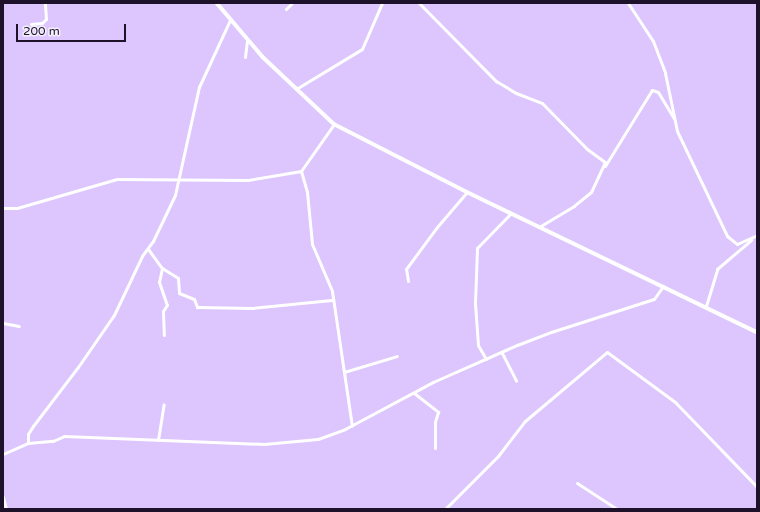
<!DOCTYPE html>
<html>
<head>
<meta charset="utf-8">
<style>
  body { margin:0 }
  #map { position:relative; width:760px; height:512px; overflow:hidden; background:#ddc5fd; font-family:"Varela Round",sans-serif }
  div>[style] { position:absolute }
  .minor>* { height:3px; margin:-1.5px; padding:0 1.5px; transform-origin:1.5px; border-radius:1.5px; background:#fff }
  .tertiary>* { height:3.5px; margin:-1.75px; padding:0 1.75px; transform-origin:1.75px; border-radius:1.75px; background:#fff }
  span { translate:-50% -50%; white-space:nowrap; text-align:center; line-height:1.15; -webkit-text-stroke:3px #f5f0fe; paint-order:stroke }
  .frame { position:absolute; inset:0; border:4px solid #1e122b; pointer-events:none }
  .scale { position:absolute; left:16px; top:24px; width:110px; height:18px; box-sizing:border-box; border:2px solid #1e122b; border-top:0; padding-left:5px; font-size:12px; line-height:14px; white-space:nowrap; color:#1e122b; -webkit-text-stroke:3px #f5f0fe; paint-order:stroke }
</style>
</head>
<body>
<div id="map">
  <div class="minor">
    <div style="left:419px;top:3px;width:110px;rotate:45.4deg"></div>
    <div style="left:496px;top:81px;width:23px;rotate:31deg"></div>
    <div style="left:516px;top:93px;width:28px;rotate:21deg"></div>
    <div style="left:542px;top:103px;width:64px;rotate:45.6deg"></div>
    <div style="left:587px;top:149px;width:22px;rotate:36deg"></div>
    <div style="left:605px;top:162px;width:33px;rotate:115deg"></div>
    <div style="left:591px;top:192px;width:22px;rotate:141deg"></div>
    <div style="left:574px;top:206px;width:39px;rotate:149deg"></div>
    <div style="left:628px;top:3px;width:45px;rotate:56.7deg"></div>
    <div style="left:653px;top:41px;width:34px;rotate:69deg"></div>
    <div style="left:665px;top:73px;width:59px;rotate:78.3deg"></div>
    <div style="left:677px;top:131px;width:116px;rotate:64.5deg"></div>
    <div style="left:727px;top:236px;width:13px;rotate:39deg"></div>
    <div style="left:737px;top:244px;width:22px;rotate:-24deg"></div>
    <div style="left:286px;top:9px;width:8px;rotate:-45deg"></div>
    <div style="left:31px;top:24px;width:11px;rotate:-5deg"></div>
    <div style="left:42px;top:23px;width:6px;rotate:-45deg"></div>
    <div style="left:46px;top:19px;width:16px;rotate:-94deg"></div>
    <div style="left:245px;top:57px;width:17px;rotate:-83deg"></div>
    <div style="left:296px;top:89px;width:77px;rotate:-31.2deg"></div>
    <div style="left:362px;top:49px;width:50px;rotate:-66.5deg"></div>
    <div style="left:605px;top:166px;width:89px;rotate:-58.3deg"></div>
    <div style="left:652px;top:90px;width:6px;rotate:18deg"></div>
    <div style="left:658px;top:92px;width:31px;rotate:59deg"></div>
    <div style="left:301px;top:171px;width:22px;rotate:74deg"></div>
    <div style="left:307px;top:192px;width:52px;rotate:84.5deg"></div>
    <div style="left:312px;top:244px;width:51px;rotate:66.9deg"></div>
    <div style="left:332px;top:291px;width:136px;rotate:81.6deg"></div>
    <div style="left:3px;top:208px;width:14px"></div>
    <div style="left:17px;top:208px;width:104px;rotate:-16.2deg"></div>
    <div style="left:117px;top:179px;width:131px;rotate:0.4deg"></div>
    <div style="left:248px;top:180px;width:54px;rotate:-9.6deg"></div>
    <div style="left:301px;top:171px;width:57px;rotate:-54.9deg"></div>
    <div style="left:148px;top:249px;width:24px;rotate:54deg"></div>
    <div style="left:162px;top:268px;width:19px;rotate:32deg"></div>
    <div style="left:178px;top:278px;width:15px;rotate:86deg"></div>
    <div style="left:179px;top:293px;width:16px;rotate:22deg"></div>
    <div style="left:194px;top:299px;width:9px;rotate:69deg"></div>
    <div style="left:197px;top:307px;width:55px;rotate:1deg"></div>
    <div style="left:252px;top:308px;width:80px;rotate:-5.7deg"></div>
    <div style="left:162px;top:268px;width:14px;rotate:102deg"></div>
    <div style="left:159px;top:282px;width:24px;rotate:71deg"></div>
    <div style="left:167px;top:305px;width:7px;rotate:124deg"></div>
    <div style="left:163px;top:311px;width:24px;rotate:88deg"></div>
    <div style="left:408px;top:281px;width:12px;rotate:-99deg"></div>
    <div style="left:406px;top:269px;width:52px;rotate:-53.6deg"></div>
    <div style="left:437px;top:227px;width:46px;rotate:-49.4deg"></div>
    <div style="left:706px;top:306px;width:39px;rotate:-73deg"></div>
    <div style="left:717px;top:269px;width:45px;rotate:-40.5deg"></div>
    <div style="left:3px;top:323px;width:16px;rotate:11deg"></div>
    <div style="left:502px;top:353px;width:31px;rotate:63deg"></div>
    <div style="left:486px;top:359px;width:16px;rotate:-120deg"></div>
    <div style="left:478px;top:345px;width:42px;rotate:-94.1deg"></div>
    <div style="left:475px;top:303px;width:55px;rotate:-87.9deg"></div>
    <div style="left:477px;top:248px;width:49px;rotate:-45.8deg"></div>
    <div style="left:344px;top:372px;width:55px;rotate:-16.8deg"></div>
    <div style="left:414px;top:393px;width:31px;rotate:38deg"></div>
    <div style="left:438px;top:412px;width:10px;rotate:107deg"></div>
    <div style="left:435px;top:422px;width:26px;rotate:90deg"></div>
    <div style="left:158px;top:440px;width:36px;rotate:-81deg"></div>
    <div style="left:28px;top:443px;width:25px;rotate:-5deg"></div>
    <div style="left:53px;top:441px;width:12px;rotate:-24deg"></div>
    <div style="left:64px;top:436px;width:200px;rotate:2.3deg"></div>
    <div style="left:264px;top:444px;width:54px;rotate:-5.3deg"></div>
    <div style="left:318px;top:439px;width:29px;rotate:-20deg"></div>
    <div style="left:345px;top:429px;width:100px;rotate:-28.1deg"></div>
    <div style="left:433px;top:382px;width:92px;rotate:-23.8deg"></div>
    <div style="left:517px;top:345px;width:36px;rotate:-21deg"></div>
    <div style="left:551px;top:332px;width:108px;rotate:-17.8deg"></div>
    <div style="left:654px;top:299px;width:16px;rotate:-55deg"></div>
    <div style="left:3px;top:454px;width:27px;rotate:-24deg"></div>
    <div style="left:28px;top:443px;width:9px;rotate:-90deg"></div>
    <div style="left:28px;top:434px;width:9px;rotate:-58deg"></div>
    <div style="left:33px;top:426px;width:74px;rotate:-52.7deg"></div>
    <div style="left:78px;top:367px;width:63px;rotate:-55.3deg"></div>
    <div style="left:114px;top:315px;width:65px;rotate:-64.6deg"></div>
    <div style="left:142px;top:256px;width:19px;rotate:-54deg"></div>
    <div style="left:153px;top:241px;width:51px;rotate:-64.4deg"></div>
    <div style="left:175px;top:195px;width:111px;rotate:-77.5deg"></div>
    <div style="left:199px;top:87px;width:74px;rotate:-65.2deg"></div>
    <div style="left:577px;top:483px;width:48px;rotate:33deg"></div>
    <div style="left:3px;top:497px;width:12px;rotate:76deg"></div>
    <div style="left:445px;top:509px;width:75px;rotate:-45deg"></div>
    <div style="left:498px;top:456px;width:44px;rotate:-52.4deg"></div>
    <div style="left:525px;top:421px;width:107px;rotate:-40.1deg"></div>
    <div style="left:607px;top:352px;width:84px;rotate:36.3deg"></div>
    <div style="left:675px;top:402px;width:118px;rotate:46deg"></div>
  </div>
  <div class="tertiary">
    <div style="left:217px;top:3px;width:71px;rotate:49.6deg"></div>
    <div style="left:263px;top:57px;width:98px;rotate:43.3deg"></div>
    <div style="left:334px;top:124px;width:149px;rotate:27.1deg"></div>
    <div style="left:467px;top:192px;width:322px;rotate:25.8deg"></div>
  </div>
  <div class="frame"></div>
  <div class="scale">200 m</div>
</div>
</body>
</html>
